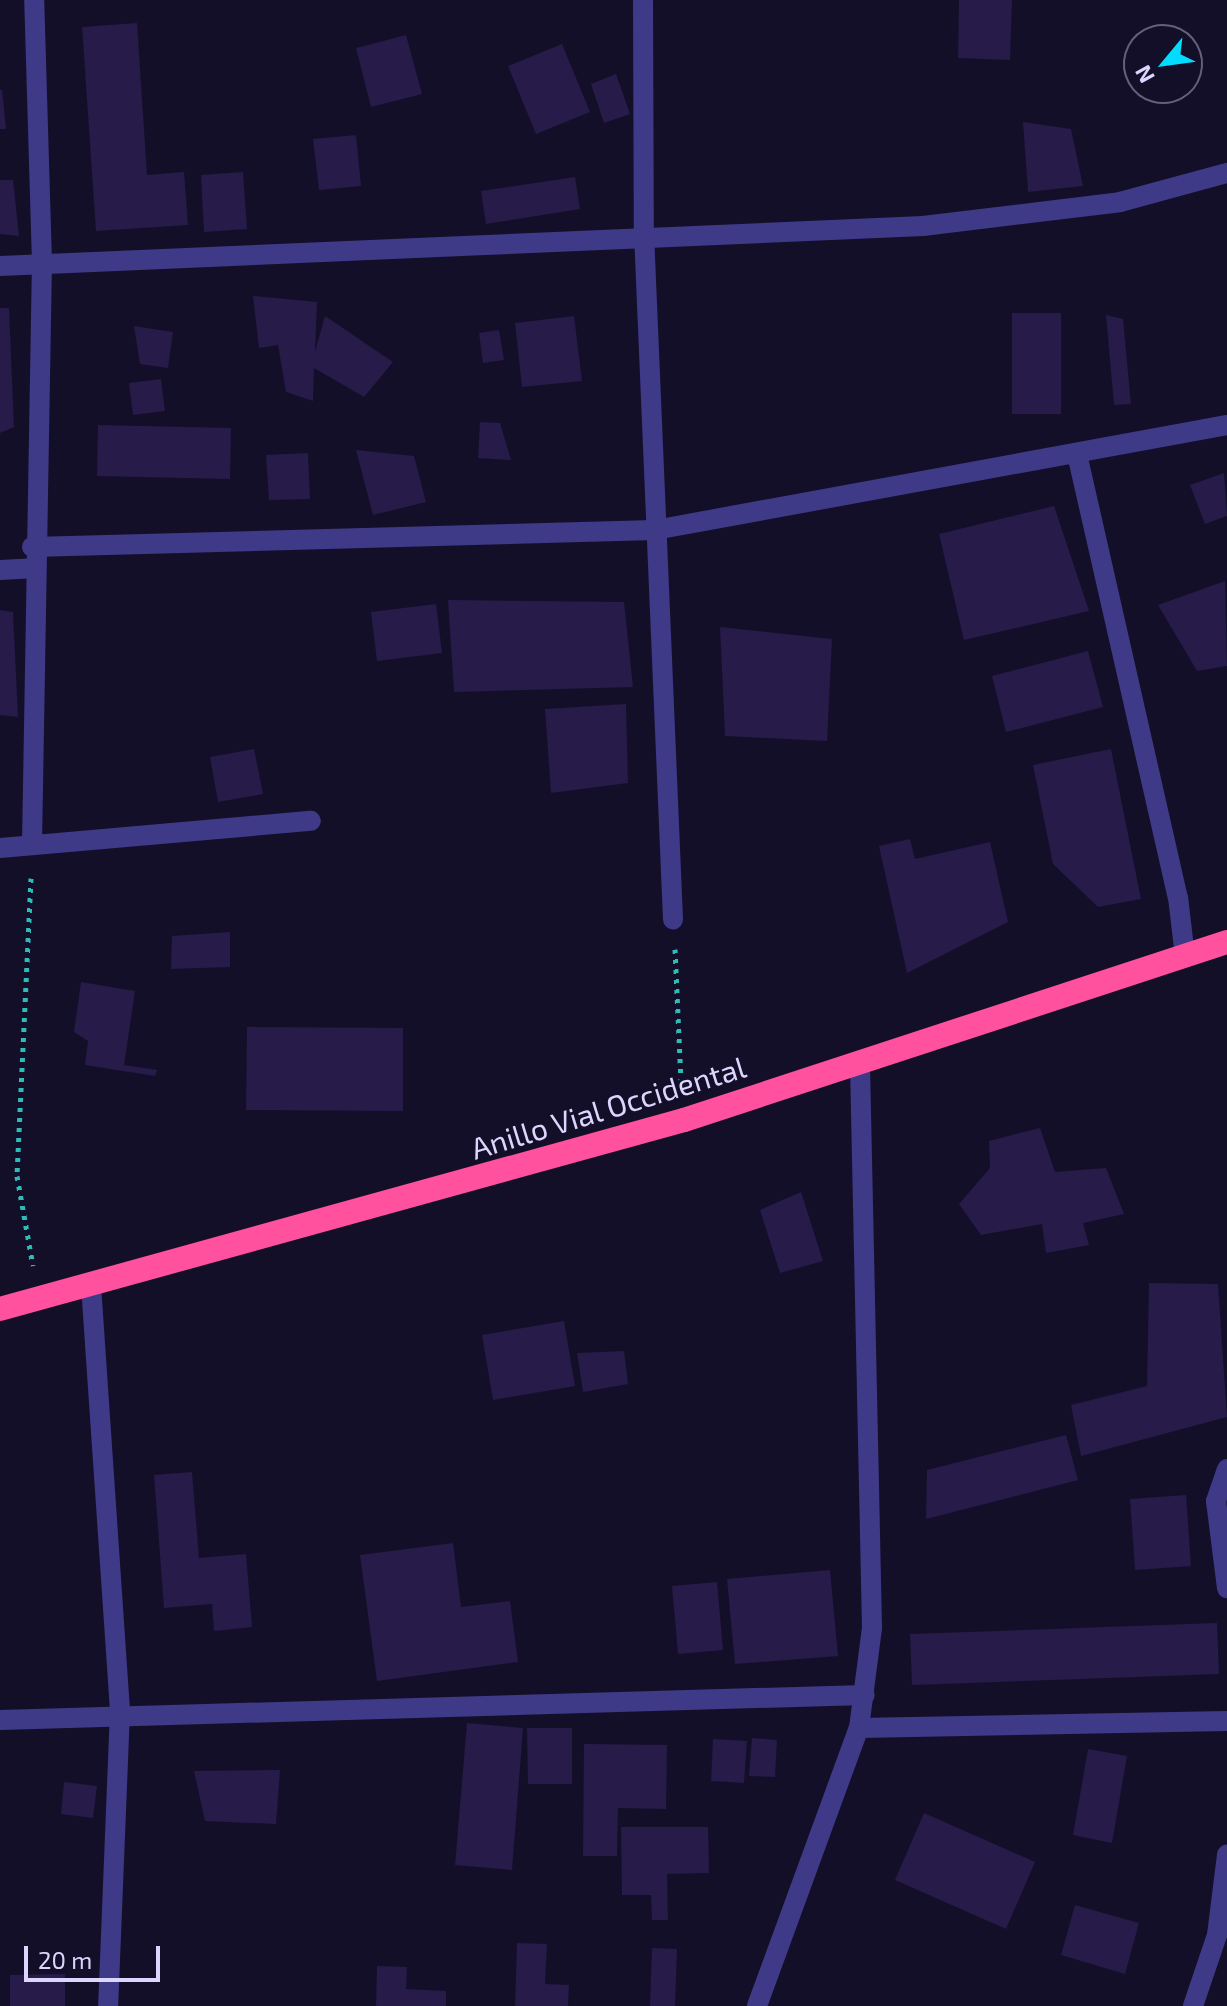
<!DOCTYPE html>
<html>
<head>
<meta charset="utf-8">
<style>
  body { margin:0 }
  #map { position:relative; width:1227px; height:2006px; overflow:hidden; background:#140f28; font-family:"Exo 2",sans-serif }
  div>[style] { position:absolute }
  .building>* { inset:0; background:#261b49 }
  .path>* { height:5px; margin-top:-2.5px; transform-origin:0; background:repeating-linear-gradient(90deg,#2ebcb8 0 4px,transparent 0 10px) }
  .minor>* { height:20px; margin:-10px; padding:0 10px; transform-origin:10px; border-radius:10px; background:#3f3a88 }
  .highway>* { height:24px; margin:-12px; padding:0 12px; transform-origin:12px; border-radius:12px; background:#ff519e }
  span { translate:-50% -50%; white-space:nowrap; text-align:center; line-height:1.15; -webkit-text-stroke:6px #140f28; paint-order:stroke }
  .street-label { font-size:30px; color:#dcd6ff }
  .north { position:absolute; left:1123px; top:24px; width:80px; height:80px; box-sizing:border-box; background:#140f28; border:2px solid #645f7e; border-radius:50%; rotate:241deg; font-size:22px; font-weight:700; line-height:32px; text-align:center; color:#dcd6ff }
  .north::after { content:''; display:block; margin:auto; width:28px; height:36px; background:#02ddff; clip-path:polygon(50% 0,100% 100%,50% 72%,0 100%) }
  .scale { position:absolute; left:24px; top:1946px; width:136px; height:36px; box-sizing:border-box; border:4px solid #dcd6ff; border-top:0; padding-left:10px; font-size:24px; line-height:28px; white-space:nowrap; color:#dcd6ff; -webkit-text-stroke:6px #140f28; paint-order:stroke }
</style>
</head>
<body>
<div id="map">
  <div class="building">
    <div style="clip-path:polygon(959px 0,1012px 0,1010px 60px,958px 58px)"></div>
    <div style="clip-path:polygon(137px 23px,147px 175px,184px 172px,188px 225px,96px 231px,82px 27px)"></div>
    <div style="clip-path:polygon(406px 35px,422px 94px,371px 107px,356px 48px)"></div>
    <div style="clip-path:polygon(562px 44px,590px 112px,536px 134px,508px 66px)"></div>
    <div style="clip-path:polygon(616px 74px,630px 114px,604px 123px,591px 84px)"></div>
    <div style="clip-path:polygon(0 90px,2px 90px,6px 129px,0 129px)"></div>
    <div style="clip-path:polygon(1023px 122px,1071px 129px,1083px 186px,1028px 192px)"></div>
    <div style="clip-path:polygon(356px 135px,361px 186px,319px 190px,313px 139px)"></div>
    <div style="clip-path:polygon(243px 172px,247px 229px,204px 232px,201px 175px)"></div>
    <div style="clip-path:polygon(575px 177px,580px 209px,486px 224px,481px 191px)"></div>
    <div style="clip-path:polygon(0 180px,13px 180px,19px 236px,0 234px)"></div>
    <div style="clip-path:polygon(253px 296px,317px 302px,315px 352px,325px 316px,393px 362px,364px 397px,314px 368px,313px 401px,286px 392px,278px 345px,259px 348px)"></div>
    <div style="clip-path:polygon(0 308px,9px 308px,14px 427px,0 433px)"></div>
    <div style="clip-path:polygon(1012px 313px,1061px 313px,1061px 414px,1012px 414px)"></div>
    <div style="clip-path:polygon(1106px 315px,1123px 319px,1131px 404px,1114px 405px)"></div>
    <div style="clip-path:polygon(574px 316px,582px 381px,522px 387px,515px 323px)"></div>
    <div style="clip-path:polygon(134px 326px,173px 332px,168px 368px,140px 364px)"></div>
    <div style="clip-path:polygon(499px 330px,504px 360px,483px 363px,479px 333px)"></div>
    <div style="clip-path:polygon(161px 379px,165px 411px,133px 415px,129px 383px)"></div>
    <div style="clip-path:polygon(480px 422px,500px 423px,511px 460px,478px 458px)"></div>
    <div style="clip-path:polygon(98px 425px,231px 428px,230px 479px,97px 476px)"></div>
    <div style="clip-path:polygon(356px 450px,414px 456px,426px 502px,373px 515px)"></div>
    <div style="clip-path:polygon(308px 453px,310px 499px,269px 500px,266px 455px)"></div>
    <div style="clip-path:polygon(1224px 473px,1227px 516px,1205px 524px,1190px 485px)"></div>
    <div style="clip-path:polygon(1054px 506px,1089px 611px,964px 640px,939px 534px)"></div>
    <div style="clip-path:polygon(1225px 581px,1227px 666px,1197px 671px,1158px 605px)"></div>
    <div style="clip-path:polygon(448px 600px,624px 602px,633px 687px,454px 692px)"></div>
    <div style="clip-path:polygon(436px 604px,442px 653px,377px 661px,371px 612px)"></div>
    <div style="clip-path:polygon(0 610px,13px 612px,18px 717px,0 715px)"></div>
    <div style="clip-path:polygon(720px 627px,832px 639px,827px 741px,725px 736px)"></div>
    <div style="clip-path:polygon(1088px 651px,1103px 707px,1006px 732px,992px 676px)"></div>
    <div style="clip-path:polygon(626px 704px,628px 783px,551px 793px,545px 709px)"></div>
    <div style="clip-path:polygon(254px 749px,263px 794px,218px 802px,210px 757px)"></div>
    <div style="clip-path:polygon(1111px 749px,1141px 899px,1098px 907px,1053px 864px,1033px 765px)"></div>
    <div style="clip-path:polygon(910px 839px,915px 859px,990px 842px,1008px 922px,907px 973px,879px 846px)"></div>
    <div style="clip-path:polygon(230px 932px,230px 967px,171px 969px,172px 936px)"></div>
    <div style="clip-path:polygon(81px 982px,135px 991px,124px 1065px,157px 1070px,155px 1076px,85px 1065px,88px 1041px,74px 1032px)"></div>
    <div style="clip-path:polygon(247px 1027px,403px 1028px,403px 1111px,246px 1110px)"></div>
    <div style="clip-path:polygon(1040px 1128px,1055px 1172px,1106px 1168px,1124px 1214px,1083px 1223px,1089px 1245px,1046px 1253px,1042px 1224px,981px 1235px,959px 1204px,990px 1168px,989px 1141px)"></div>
    <div style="clip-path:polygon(801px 1192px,823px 1261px,780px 1273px,760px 1210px)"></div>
    <div style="clip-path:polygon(1149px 1283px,1218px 1284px,1227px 1417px,1081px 1456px,1071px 1405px,1147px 1386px)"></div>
    <div style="clip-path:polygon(564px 1321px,575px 1386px,493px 1400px,482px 1335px)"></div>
    <div style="clip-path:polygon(624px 1351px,628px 1384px,583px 1392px,577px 1353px)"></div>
    <div style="clip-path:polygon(1066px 1435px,1078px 1480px,926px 1519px,927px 1470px)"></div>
    <div style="clip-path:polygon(192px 1472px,199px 1558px,246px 1554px,252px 1627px,214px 1631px,212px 1604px,164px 1608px,154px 1475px)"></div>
    <div style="clip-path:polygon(1186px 1495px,1191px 1566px,1135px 1570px,1130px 1499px)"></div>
    <div style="clip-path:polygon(453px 1543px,461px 1607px,510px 1601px,518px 1662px,377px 1681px,360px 1555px)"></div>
    <div style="clip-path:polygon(830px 1570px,838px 1656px,735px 1664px,727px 1579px)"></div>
    <div style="clip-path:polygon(717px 1582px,723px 1650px,678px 1654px,672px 1586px)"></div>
    <div style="clip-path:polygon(1217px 1623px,1219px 1674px,912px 1685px,910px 1634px)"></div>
    <div style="clip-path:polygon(467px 1723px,523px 1728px,512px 1870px,455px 1865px)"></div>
    <div style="clip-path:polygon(527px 1728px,572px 1728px,572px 1784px,528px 1784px)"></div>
    <div style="clip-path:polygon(752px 1738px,777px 1740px,775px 1777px,749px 1776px)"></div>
    <div style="clip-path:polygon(713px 1739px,747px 1741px,744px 1783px,711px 1781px)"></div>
    <div style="clip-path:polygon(584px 1744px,667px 1745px,666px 1809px,618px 1808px,617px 1856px,583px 1856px)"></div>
    <div style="clip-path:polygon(1088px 1749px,1127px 1756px,1112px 1843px,1073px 1835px)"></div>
    <div style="clip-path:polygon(280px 1770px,276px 1824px,205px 1821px,194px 1771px)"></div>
    <div style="clip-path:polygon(64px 1782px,97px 1786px,93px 1818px,61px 1814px)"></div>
    <div style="clip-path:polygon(924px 1813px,1035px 1862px,1006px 1929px,895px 1880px)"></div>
    <div style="clip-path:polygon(621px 1827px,708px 1827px,709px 1873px,667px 1874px,668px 1920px,652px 1920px,651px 1895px,622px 1895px)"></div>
    <div style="clip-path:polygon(1075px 1905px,1139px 1923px,1125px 1974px,1061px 1955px)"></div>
    <div style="clip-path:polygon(517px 1943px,547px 1944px,545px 1984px,569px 1985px,568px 2006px,515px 2006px)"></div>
    <div style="clip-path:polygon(652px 1948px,677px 1949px,675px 2006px,650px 2006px)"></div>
    <div style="clip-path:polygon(377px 1966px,407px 1967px,406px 1989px,446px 1991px,446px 2006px,376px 2006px)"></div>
    <div style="clip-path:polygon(65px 1974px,65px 2006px,10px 2006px,10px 1975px)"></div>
  </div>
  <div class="path">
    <div style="left:31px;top:878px;width:298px;rotate:92.7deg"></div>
    <div style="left:17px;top:1176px;width:91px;rotate:79.9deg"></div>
    <div style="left:675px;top:949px;width:134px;rotate:87.4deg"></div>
  </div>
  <div class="minor">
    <div style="left:643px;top:0;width:233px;rotate:89.8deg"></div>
    <div style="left:644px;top:233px;width:687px;rotate:87.58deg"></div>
    <div style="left:0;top:266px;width:924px;rotate:-2.48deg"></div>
    <div style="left:923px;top:226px;width:198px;rotate:-6.9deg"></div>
    <div style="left:1120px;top:202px;width:111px;rotate:-15.2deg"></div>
    <div style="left:1077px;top:454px;width:454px;rotate:77.2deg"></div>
    <div style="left:1178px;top:897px;width:60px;rotate:83.3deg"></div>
    <div style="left:32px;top:547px;width:623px;rotate:-1.56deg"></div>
    <div style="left:655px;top:530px;width:582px;rotate:-10.4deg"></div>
    <div style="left:0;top:570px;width:33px;rotate:-3deg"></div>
    <div style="left:32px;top:845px;width:582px;rotate:-89.02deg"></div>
    <div style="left:42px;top:263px;width:263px;rotate:-91.7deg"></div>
    <div style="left:0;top:848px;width:312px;rotate:-5deg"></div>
    <div style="left:91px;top:1285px;width:427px;rotate:86.1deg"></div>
    <div style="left:120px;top:1711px;width:295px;rotate:92.3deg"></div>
    <div style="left:1227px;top:1469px;width:34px;rotate:109deg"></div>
    <div style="left:1216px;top:1501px;width:88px;rotate:82.8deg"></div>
    <div style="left:0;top:1720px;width:865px;rotate:-1.66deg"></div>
    <div style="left:859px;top:1728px;width:368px;rotate:-1.1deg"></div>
    <div style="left:757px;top:2006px;width:296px;rotate:-69.9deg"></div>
    <div style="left:859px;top:1728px;width:101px;rotate:-82.6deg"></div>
    <div style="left:872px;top:1628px;width:565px;rotate:-91.22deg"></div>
    <div style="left:1193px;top:2006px;width:75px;rotate:-71.3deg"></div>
    <div style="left:1217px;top:1935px;width:81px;rotate:-82.9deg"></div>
  </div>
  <div class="highway">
    <div style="left:0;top:1309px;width:710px;rotate:-15.45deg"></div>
    <div style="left:684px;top:1120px;width:571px;rotate:-18.15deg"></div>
  </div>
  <div class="street-label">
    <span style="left:608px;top:1107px;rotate:-17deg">Anillo Vial Occidental</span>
  </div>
  <div class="north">N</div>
  <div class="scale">20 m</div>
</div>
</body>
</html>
